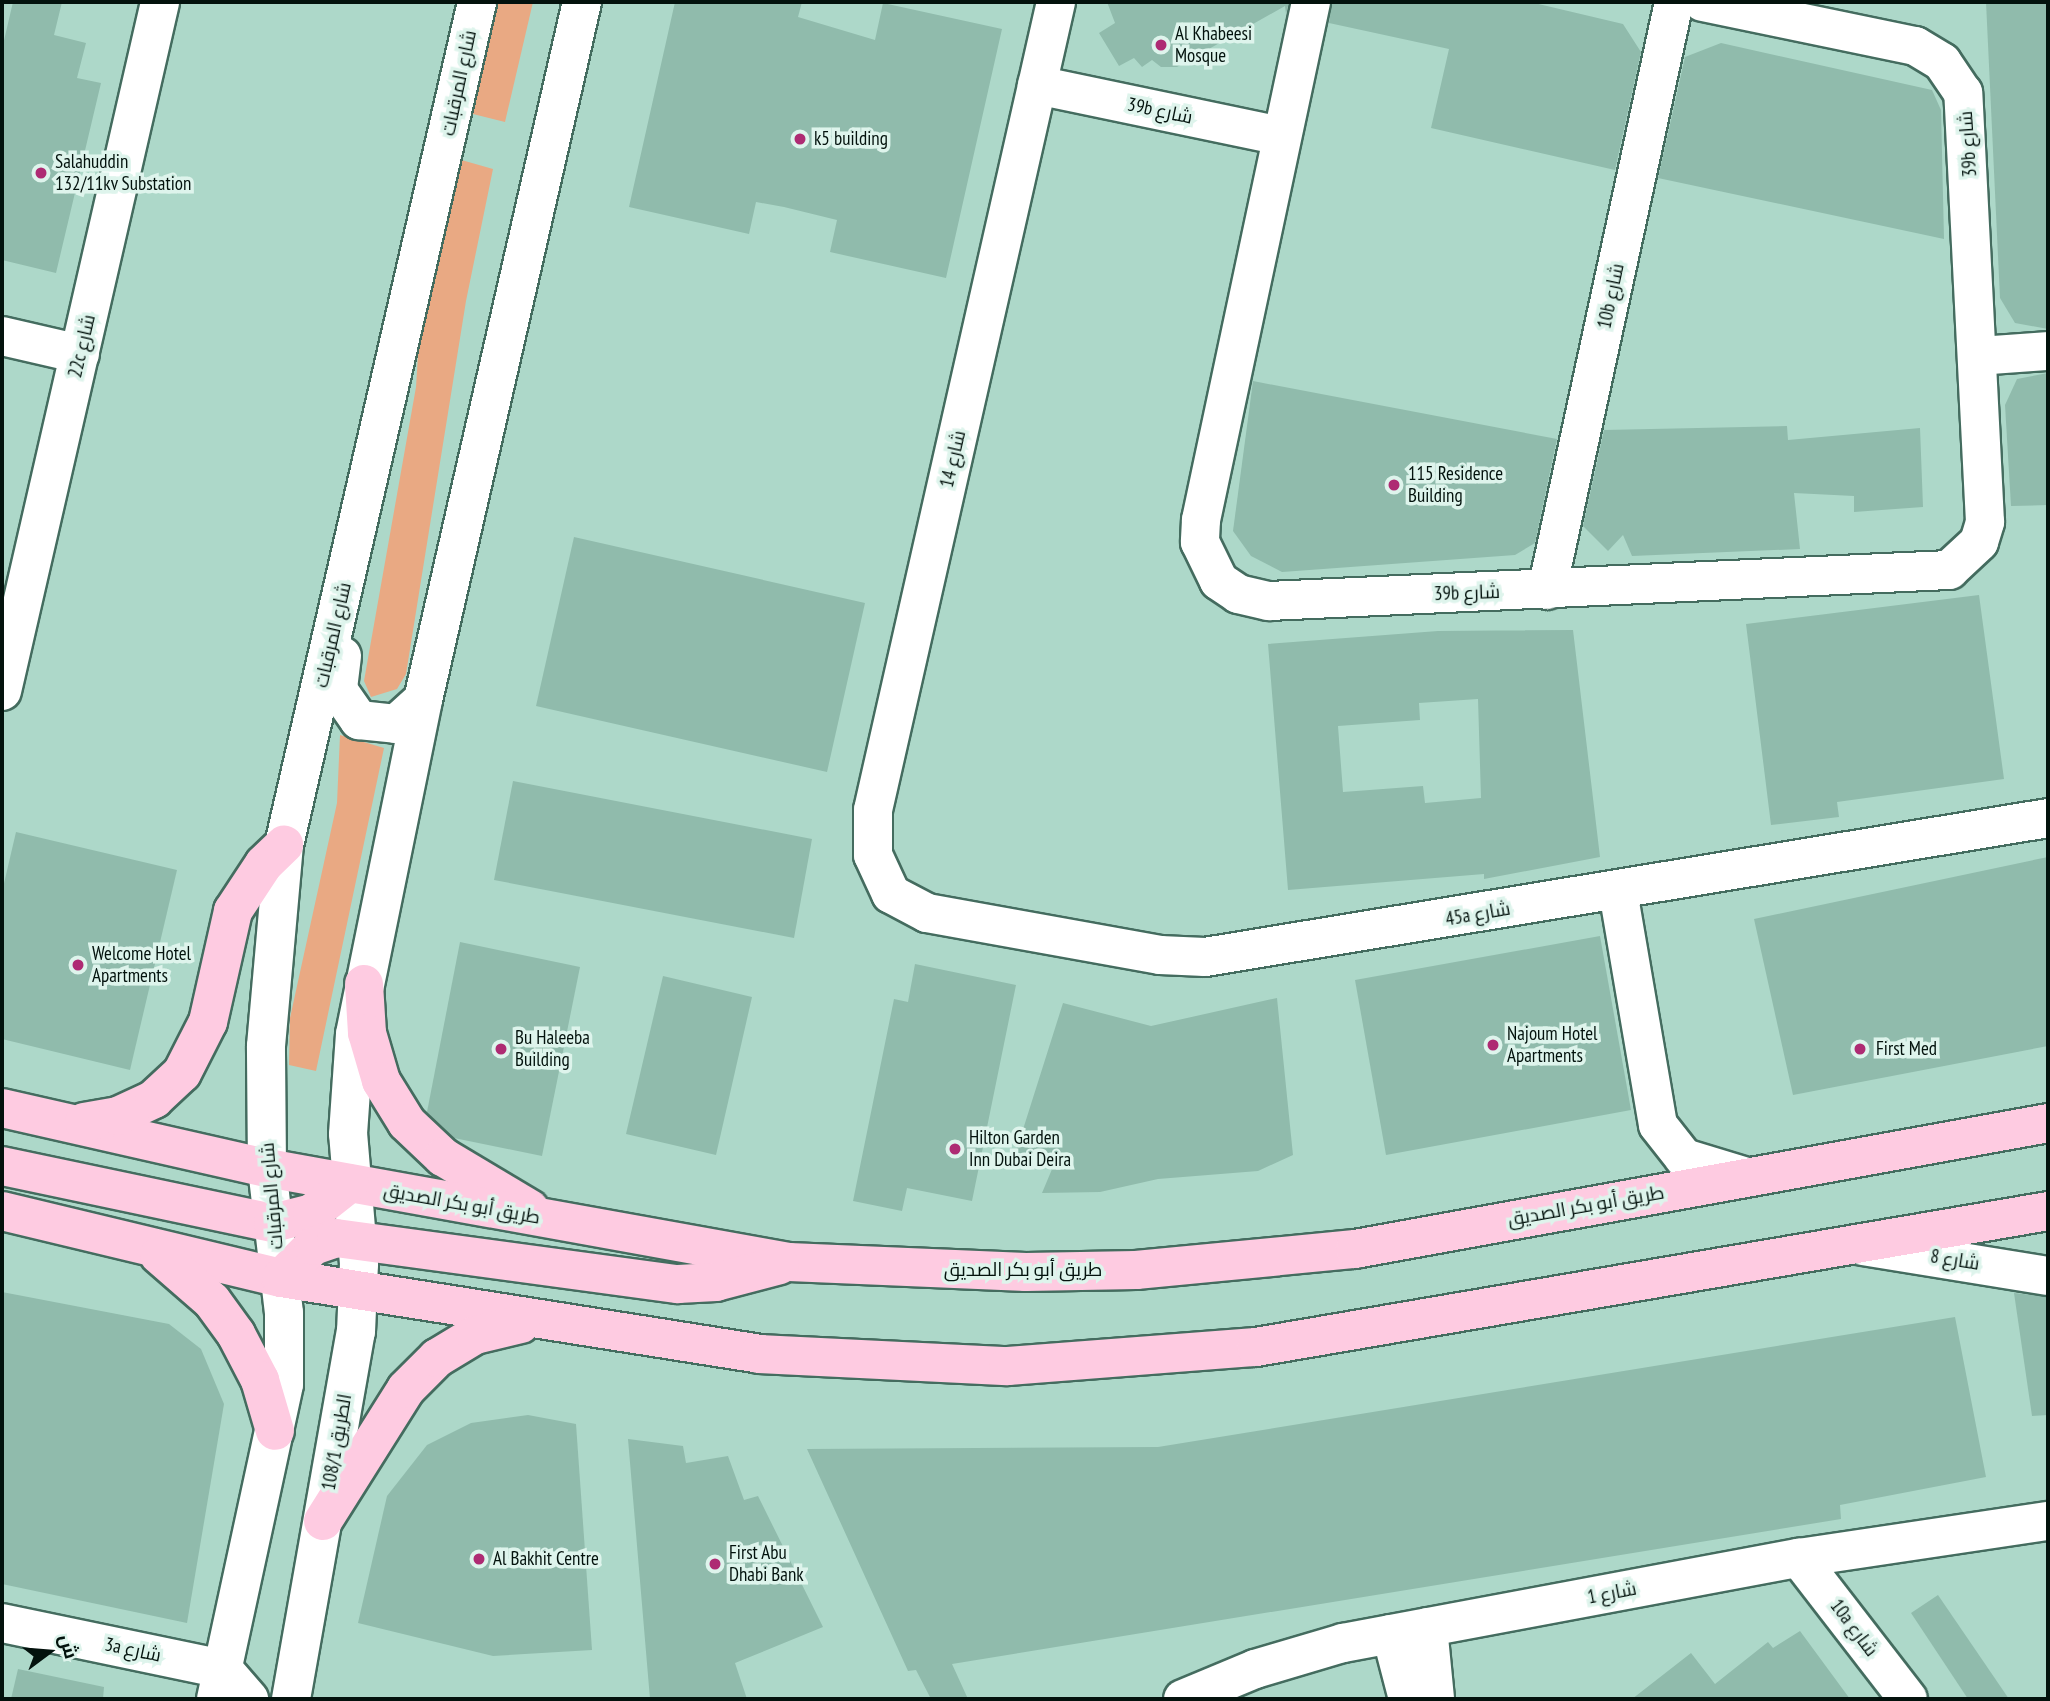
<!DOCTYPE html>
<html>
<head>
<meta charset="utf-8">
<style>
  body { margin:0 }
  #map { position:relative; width:2050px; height:1701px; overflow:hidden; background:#add8c9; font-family:"PT Sans Narrow",Cairo,sans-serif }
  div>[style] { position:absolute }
  .green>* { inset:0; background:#e9a983 }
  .building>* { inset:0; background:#90bbac }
  .roads { filter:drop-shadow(2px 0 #446c5f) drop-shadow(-2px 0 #446c5f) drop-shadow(0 2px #446c5f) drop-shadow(0 -2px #446c5f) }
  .minor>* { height:38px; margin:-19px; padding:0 19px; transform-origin:19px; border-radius:19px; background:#fff }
  .major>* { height:38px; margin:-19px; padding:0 19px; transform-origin:19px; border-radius:19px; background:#fecbe1 }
  .dots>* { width:19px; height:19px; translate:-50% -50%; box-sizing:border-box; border:4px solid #def4ec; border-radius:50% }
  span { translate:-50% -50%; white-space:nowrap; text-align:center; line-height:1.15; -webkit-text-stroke:7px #def4ec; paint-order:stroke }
  .poi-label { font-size:19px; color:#03120d }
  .left { translate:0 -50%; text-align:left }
  .street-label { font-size:19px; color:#03120d }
  .frame { position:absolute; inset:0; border:4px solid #03120d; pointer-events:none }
  .north { position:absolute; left:14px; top:1617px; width:70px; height:70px; -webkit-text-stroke:5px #def4ec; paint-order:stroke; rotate:74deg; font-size:19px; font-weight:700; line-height:28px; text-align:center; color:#03120d }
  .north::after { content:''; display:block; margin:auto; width:24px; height:32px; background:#03120d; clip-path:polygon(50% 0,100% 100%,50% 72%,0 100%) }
</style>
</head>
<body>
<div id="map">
  <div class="green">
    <div style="clip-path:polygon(488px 2px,533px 2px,505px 122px,461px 111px)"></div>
    <div style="clip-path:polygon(451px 157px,493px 169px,466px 301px,406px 674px,397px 689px,371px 697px,364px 681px,416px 387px,422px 291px)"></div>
    <div style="clip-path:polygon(340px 735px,384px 748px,316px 1071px,289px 1065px,290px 1018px,337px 803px)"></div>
  </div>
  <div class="building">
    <div style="clip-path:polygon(13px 2px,62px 2px,54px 35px,86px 43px,77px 78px,101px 83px,56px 273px,2px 260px,2px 49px)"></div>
    <div style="clip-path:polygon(675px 2px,802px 2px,798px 17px,875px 40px,883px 3px,1002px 29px,946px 278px,830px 252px,837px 220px,784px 207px,756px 202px,749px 234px,629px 207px)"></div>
    <div style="clip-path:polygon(1107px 2px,1289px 2px,1286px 14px,1285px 6px,1177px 67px,1161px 67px,1152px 60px,1142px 67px,1134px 58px,1119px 66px,1099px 33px,1115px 23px)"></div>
    <div style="clip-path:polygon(1332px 2px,1530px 2px,1623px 24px,1641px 52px,1615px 170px,1431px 128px,1449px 49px,1329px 23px)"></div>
    <div style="clip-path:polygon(1986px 2px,2048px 2px,2048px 329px,2015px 323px,2000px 298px)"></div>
    <div style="clip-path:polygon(1721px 43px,1932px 90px,1941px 110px,1944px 239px,1658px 178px,1685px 57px)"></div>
    <div style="clip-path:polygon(2048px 373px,2048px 505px,2011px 506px,2005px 405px,2017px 379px)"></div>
    <div style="clip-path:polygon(1253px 381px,1557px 439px,1535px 543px,1515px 555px,1282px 572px,1251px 556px,1233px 531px)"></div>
    <div style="clip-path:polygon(1787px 426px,1788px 440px,1920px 428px,1923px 507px,1854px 512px,1854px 496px,1794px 493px,1800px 549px,1632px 556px,1623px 535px,1608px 551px,1583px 526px,1604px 430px)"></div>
    <div style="clip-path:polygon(574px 537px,865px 603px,827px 772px,536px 706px)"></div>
    <div style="clip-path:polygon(1979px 595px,2004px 779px,1837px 802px,1839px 817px,1771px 825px,1746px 624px)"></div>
    <div style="clip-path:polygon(evenodd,1573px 630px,1600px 857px,1484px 879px,1484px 874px,1288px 890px,1268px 644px,1438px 631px,1573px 630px,1478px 699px,1481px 798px,1425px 803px,1423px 786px,1343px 792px,1338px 726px,1420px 720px,1419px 703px,1478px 699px)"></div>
    <div style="clip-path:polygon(513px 781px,812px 839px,794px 938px,494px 880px)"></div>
    <div style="clip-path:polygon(16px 832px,177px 870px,130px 1070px,2px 1039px,2px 892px)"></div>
    <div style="clip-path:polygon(2048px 857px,2048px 1046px,1793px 1095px,1754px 919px)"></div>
    <div style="clip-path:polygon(1600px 936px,1631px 1110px,1386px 1155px,1355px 980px)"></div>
    <div style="clip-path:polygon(460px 942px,580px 967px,542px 1156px,454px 1138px,427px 1112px)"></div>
    <div style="clip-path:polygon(915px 964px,1016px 985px,972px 1201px,907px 1188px,902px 1211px,853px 1201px,894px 999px,908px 1002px)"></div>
    <div style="clip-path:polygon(663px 976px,752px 997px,716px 1155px,626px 1134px)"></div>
    <div style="clip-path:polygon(1277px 998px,1293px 1155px,1258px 1171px,1158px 1179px,1100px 1192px,1042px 1193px,1055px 1162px,1013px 1161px,1063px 1003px,1151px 1026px)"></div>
    <div style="clip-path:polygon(2px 1292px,169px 1324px,201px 1349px,224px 1404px,187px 1623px,2px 1584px)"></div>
    <div style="clip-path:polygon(2014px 1293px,2048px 1297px,2048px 1415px,2032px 1416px)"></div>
    <div style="clip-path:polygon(1955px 1317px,1986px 1477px,1840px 1505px,1841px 1519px,952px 1664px,968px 1699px,931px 1699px,916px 1670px,908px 1671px,807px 1449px,1158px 1447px)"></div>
    <div style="clip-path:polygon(528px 1415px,576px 1424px,592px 1650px,493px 1656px,358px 1623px,387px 1496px,427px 1445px,471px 1423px)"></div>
    <div style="clip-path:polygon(628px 1439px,683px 1446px,686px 1463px,728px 1456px,744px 1500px,758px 1496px,823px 1627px,735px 1663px,747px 1699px,650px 1699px)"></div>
    <div style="clip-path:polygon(1938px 1595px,2009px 1699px,1968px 1699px,1911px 1613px)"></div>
    <div style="clip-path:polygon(1800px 1631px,1850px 1699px,1632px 1699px,1691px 1653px,1715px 1684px,1768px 1642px,1773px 1648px)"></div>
    <div style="clip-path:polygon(18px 1669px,104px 1687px,103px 1699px,11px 1699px)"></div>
  </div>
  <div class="roads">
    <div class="minor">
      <div style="left:1056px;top:2px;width:828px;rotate:102.76deg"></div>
      <div style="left:873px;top:810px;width:45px;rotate:90deg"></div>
      <div style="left:873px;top:855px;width:43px;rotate:65.2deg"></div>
      <div style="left:891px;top:894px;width:41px;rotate:27.8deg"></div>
      <div style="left:927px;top:913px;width:237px;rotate:10.2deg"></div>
      <div style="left:1160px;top:955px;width:45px;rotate:2.5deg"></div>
      <div style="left:1205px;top:957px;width:854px;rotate:-9.36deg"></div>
      <div style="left:1311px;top:2px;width:530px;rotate:101.99deg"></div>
      <div style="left:1201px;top:520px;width:22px;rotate:93deg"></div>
      <div style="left:1200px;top:542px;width:43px;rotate:64deg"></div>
      <div style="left:1219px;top:581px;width:23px;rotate:34deg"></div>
      <div style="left:1238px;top:594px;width:32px;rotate:13deg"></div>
      <div style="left:1269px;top:601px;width:681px;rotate:-2.61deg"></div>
      <div style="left:1949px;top:570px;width:41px;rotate:-43deg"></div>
      <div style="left:1979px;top:542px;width:21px;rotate:-73deg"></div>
      <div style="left:1985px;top:522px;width:430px;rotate:-92.9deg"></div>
      <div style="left:1963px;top:93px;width:37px;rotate:-124deg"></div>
      <div style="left:1942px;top:62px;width:31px;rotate:-149deg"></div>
      <div style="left:1915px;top:46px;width:217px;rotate:-168.3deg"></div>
      <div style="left:1037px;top:85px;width:250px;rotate:11.8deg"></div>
      <div style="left:2px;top:336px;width:80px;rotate:13deg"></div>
      <div style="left:1978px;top:356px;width:70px;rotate:-4.1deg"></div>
      <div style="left:1547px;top:590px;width:602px;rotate:-77.81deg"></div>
      <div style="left:342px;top:656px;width:34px;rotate:97deg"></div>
      <div style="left:338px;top:690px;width:37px;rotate:55deg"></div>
      <div style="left:359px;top:720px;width:37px;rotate:6deg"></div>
      <div style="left:396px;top:724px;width:36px;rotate:-42deg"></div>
      <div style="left:2px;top:691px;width:707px;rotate:-77.08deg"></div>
      <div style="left:1618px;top:891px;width:237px;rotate:80.3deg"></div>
      <div style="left:1658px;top:1125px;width:42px;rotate:51.8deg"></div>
      <div style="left:1684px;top:1158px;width:66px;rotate:16.8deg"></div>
      <div style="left:1863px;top:1246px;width:187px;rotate:9.2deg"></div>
      <div style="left:1799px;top:1558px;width:178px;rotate:52.3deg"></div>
      <div style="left:2px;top:1623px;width:226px;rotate:11.8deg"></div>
      <div style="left:223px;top:1669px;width:40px;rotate:49deg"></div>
      <div style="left:1428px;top:1627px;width:72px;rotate:84.4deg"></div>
      <div style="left:1391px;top:1634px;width:67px;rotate:75.3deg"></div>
      <div style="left:216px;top:1699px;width:322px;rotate:-77.8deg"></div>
      <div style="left:284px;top:1384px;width:71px;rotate:-90deg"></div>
      <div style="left:284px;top:1313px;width:146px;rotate:-96.7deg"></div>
      <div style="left:267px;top:1168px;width:122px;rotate:-90.5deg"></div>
      <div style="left:266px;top:1046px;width:202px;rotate:-84.9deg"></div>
      <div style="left:284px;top:845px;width:865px;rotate:-77.1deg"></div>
      <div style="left:291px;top:1699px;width:373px;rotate:-80deg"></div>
      <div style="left:356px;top:1332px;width:68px;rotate:-87.5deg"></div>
      <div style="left:359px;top:1264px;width:130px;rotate:-94.8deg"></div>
      <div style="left:348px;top:1134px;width:100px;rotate:-86deg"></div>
      <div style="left:355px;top:1034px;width:341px;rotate:-78.5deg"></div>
      <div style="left:423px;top:700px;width:716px;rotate:-77.17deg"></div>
      <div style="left:1183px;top:1699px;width:78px;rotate:-22.6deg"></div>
      <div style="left:1255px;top:1669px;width:92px;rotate:-16.5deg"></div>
      <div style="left:1343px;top:1643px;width:464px;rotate:-10.6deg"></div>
      <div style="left:1799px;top:1558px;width:252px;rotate:-8.5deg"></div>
    </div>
    <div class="major">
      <div style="left:364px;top:984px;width:49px;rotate:86.5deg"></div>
      <div style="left:367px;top:1033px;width:50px;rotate:73.7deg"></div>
      <div style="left:381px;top:1081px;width:49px;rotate:58.2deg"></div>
      <div style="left:407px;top:1123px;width:50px;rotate:43.4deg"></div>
      <div style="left:443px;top:1157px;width:101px;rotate:30.9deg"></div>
      <div style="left:2px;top:1108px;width:272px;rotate:12.8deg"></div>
      <div style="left:267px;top:1168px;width:530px;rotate:10.21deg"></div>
      <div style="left:789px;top:1262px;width:237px;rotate:2.4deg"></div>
      <div style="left:1026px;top:1272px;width:110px;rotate:-1deg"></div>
      <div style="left:1136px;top:1270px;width:220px;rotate:-5.5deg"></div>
      <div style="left:1355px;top:1249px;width:704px;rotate:-10.3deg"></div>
      <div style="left:84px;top:1122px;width:35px;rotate:-10deg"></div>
      <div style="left:118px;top:1116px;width:40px;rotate:-25deg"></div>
      <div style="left:154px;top:1099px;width:38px;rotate:-43deg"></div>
      <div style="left:182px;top:1073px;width:57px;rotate:-63deg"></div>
      <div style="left:208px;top:1022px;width:114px;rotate:-77.3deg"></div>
      <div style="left:233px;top:911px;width:56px;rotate:-56.6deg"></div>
      <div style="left:264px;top:864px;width:28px;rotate:-44deg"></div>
      <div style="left:2px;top:1166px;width:277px;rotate:11.9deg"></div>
      <div style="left:273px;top:1223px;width:40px;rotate:-14.4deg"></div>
      <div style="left:312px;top:1213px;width:48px;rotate:-38.3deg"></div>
      <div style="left:2px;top:1211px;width:287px;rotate:13.5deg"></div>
      <div style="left:281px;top:1278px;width:484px;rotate:9deg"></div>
      <div style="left:759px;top:1354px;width:249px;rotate:2.8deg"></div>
      <div style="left:1008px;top:1366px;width:249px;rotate:-4.4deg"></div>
      <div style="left:1256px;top:1347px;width:804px;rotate:-9.74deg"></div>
      <div style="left:159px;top:1255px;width:70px;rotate:41deg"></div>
      <div style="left:212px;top:1301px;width:41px;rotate:54deg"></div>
      <div style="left:236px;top:1334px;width:52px;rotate:62.4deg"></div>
      <div style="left:260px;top:1380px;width:53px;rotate:73.6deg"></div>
      <div style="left:281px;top:1278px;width:45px;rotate:-45deg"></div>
      <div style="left:313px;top:1246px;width:24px;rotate:-19deg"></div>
      <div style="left:336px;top:1238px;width:345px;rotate:7.7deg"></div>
      <div style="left:678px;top:1284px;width:38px;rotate:-3deg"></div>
      <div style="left:716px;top:1282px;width:66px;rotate:-14.9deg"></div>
      <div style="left:323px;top:1521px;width:156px;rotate:-57.8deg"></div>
      <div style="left:406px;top:1389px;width:44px;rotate:-45deg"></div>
      <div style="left:437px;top:1358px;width:44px;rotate:-31.2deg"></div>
      <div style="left:475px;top:1335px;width:47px;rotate:-13.4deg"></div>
    </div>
  </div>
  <div class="dots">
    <div style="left:1161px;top:45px;background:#ae2b73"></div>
    <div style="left:800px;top:139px;background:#ae2b73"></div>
    <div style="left:41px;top:173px;background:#ae2b73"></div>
    <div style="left:1394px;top:485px;background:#ae2b73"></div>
    <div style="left:78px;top:965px;background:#ae2b73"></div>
    <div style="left:1493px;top:1045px;background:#ae2b73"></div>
    <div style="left:501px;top:1049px;background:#ae2b73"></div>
    <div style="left:1860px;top:1049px;background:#ae2b73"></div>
    <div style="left:955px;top:1149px;background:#ae2b73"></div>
    <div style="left:479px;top:1559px;background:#ae2b73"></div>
    <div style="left:715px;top:1564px;background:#ae2b73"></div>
  </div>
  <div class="poi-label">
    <span class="left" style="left:1175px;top:45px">Al Khabeesi<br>Mosque</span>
    <span class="left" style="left:814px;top:139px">k5 building</span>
    <span class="left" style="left:55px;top:173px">Salahuddin<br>132/11kv Substation</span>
    <span class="left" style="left:1408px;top:485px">115 Residence<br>Building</span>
    <span class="left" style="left:92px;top:965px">Welcome Hotel<br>Apartments</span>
    <span class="left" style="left:1507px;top:1045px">Najoum Hotel<br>Apartments</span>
    <span class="left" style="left:515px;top:1049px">Bu Haleeba<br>Building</span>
    <span class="left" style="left:1876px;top:1049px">First Med</span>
    <span class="left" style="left:969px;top:1149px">Hilton Garden<br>Inn Dubai Deira</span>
    <span class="left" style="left:729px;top:1564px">First Abu<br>Dhabi Bank</span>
    <span class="left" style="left:493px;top:1559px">Al Bakhit Centre</span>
  </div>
  <div class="street-label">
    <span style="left:459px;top:83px;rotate:-78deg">شارع المرقبات</span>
    <span style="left:1160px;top:111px;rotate:12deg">39b شارع</span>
    <span style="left:1968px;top:144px;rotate:-94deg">39b شارع</span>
    <span style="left:1611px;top:296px;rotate:-78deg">10b شارع</span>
    <span style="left:82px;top:346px;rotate:-77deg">22c شارع</span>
    <span style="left:953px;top:459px;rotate:-77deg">شارع 14</span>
    <span style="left:1467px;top:593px;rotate:-2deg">39b شارع</span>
    <span style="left:333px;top:635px;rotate:-77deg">شارع المرقبات</span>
    <span style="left:1478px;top:914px;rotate:-10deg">45a شارع</span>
    <span style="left:272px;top:1196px;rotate:-95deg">شارع المرقبات</span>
    <span style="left:462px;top:1204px;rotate:10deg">طريق أبو بكر الصديق</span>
    <span style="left:1586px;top:1206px;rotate:-10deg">طريق أبو بكر الصديق</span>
    <span style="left:1955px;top:1260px;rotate:9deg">شارع 8</span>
    <span style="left:1023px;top:1270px">طريق أبو بكر الصديق</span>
    <span style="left:337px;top:1442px;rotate:-80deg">108/1 الطريق</span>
    <span style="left:1612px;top:1593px;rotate:-11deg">شارع 1</span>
    <span style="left:1854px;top:1628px;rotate:53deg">10a شارع</span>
    <span style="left:133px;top:1650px;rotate:12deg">3a شارع</span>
  </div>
  <div class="frame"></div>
  <div class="north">ش</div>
</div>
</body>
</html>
